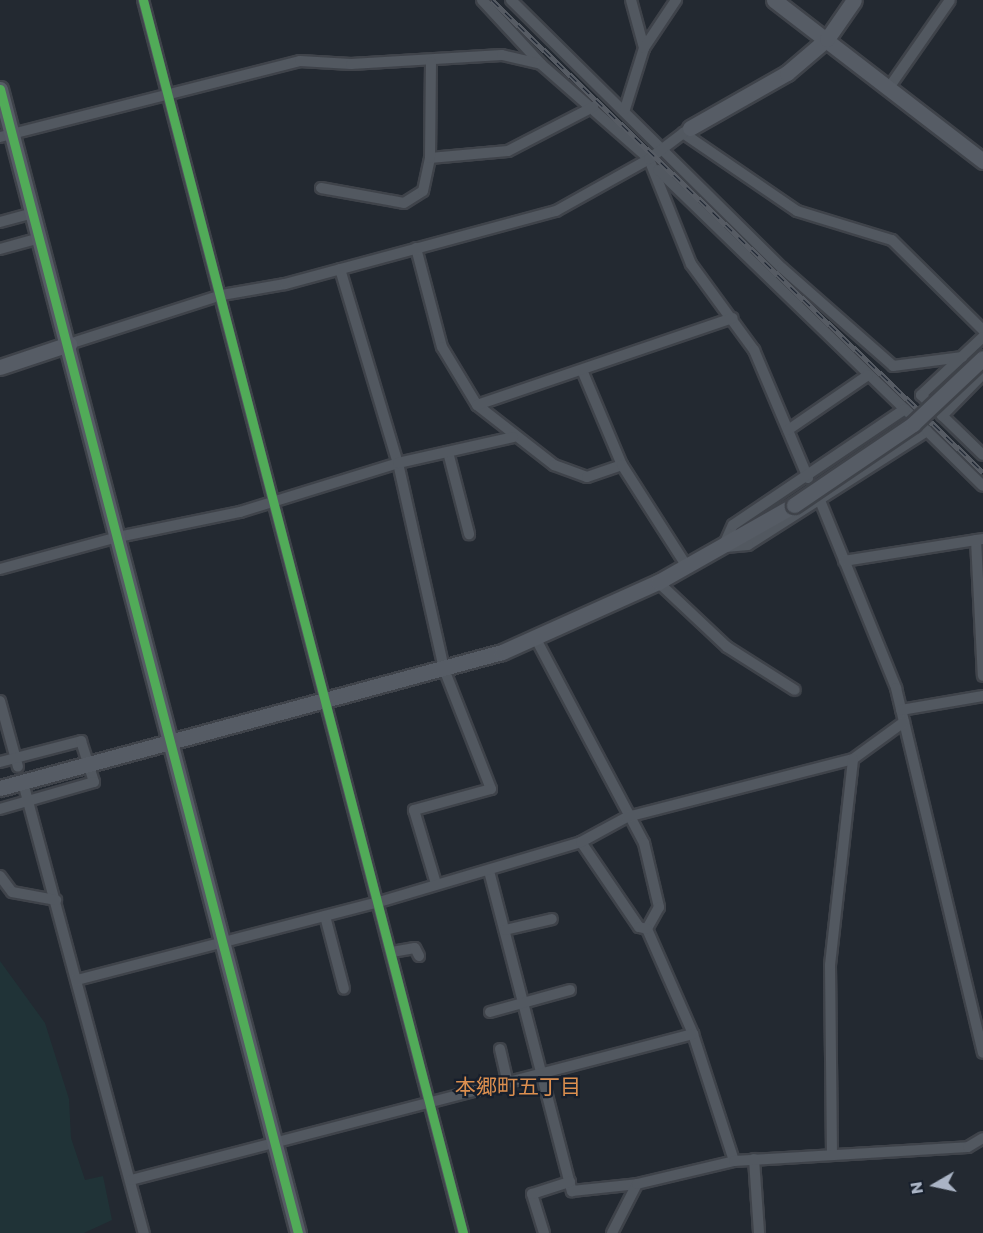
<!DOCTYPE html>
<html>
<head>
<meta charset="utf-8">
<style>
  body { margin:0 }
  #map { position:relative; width:983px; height:1233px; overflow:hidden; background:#232931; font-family:Poppins,"Noto Sans JP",sans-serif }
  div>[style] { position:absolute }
  .green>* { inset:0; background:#203337 }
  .roads { filter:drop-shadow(2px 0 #3f434a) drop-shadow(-2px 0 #3f434a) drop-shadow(0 2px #3f434a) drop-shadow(0 -2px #3f434a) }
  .street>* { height:10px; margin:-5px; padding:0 5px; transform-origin:5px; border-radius:5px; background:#525860 }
  .secondary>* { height:15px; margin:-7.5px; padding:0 7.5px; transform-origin:7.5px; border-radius:7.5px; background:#565c65 }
  .rail>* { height:5px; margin-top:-2.5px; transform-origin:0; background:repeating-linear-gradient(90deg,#171f2c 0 9px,#565b63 0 18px); box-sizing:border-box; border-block:2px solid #565b63 }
  .bridges { filter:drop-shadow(2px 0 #3f434a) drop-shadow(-2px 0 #3f434a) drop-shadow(0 2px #3f434a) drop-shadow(0 -2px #3f434a) }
  .secondary-bridge>* { height:15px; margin:-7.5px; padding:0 7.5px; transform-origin:7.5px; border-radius:7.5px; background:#565c65 }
  .cycleway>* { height:9px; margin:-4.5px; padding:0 4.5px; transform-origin:4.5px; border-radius:4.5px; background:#51ab58 }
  span { translate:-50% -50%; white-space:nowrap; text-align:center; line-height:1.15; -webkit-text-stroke:4.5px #171f2c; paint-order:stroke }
  .neighbourhood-label { font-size:21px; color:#dc8f4f }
  .north { position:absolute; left:905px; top:1155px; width:60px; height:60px; -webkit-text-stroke:4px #171f2c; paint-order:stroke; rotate:261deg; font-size:16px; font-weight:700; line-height:24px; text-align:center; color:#aab4c5 }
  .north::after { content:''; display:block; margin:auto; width:21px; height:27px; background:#aab4c5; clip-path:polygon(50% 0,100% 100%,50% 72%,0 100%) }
</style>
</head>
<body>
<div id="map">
  <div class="green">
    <div style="clip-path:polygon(0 961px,45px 1023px,69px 1099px,71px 1138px,85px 1180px,103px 1176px,112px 1220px,84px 1233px,0 1233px)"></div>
  </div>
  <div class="roads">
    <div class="street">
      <div style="left:143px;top:0;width:1274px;rotate:75.45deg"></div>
      <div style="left:482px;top:0;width:87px;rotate:47.3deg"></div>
      <div style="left:511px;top:0;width:381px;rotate:44.7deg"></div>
      <div style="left:782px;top:268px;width:148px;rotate:41.4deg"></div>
      <div style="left:893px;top:366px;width:70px;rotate:-7.4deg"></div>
      <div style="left:631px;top:0;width:50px;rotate:74.8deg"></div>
      <div style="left:888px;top:89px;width:108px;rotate:-55.1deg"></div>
      <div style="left:625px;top:109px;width:64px;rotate:-72.7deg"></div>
      <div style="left:644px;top:48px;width:58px;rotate:-56.3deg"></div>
      <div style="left:683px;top:133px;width:138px;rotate:34.4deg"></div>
      <div style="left:797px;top:211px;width:99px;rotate:17deg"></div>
      <div style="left:892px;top:240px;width:128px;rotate:44.7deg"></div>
      <div style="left:0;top:137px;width:309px;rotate:-14.2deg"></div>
      <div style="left:300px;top:61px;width:51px;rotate:3.4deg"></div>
      <div style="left:351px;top:64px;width:151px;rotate:-3.4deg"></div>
      <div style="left:502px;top:55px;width:40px;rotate:13deg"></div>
      <div style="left:541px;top:64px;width:144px;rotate:41.3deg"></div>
      <div style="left:649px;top:159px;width:113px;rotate:68.2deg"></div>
      <div style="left:691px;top:264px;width:107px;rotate:53.8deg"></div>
      <div style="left:754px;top:350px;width:139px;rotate:67.1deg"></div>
      <div style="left:430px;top:158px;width:78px;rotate:-5.1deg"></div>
      <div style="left:508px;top:151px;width:96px;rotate:-27.4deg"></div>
      <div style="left:658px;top:170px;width:344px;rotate:44.1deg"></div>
      <div style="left:321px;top:188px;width:84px;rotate:10.2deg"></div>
      <div style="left:404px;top:203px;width:22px;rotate:-32deg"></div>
      <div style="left:423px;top:191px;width:34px;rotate:-78deg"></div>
      <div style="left:430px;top:158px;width:96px;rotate:-89.4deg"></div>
      <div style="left:0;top:222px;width:34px;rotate:-15deg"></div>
      <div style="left:416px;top:248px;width:102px;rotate:75.3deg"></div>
      <div style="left:442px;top:347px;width:68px;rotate:58.9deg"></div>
      <div style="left:477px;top:405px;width:98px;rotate:37.9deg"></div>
      <div style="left:554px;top:465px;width:35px;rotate:20deg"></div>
      <div style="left:587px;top:477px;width:37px;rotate:-19deg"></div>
      <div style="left:0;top:249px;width:41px;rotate:-15.4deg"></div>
      <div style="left:340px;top:269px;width:202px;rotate:73.4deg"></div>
      <div style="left:398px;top:463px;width:211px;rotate:77.4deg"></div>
      <div style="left:444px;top:669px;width:129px;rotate:68.6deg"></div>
      <div style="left:491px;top:789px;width:80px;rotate:164.7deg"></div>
      <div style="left:414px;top:810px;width:77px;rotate:73.4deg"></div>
      <div style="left:983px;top:337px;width:85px;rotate:136.9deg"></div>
      <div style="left:921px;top:395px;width:86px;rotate:44.1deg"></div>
      <div style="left:69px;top:344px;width:161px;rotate:-17.8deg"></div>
      <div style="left:222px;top:295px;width:64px;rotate:-9.9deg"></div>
      <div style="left:285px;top:284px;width:281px;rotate:-15.1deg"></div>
      <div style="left:556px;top:211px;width:107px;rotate:-29.2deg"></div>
      <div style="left:649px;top:159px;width:51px;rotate:-37.1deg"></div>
      <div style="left:582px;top:370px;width:103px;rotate:67.2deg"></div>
      <div style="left:622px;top:465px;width:119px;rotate:57.4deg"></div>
      <div style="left:477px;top:405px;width:270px;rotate:-18.8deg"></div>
      <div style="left:905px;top:409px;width:31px;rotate:45deg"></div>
      <div style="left:927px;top:431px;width:212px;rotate:147.5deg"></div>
      <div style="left:748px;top:545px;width:25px;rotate:175deg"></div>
      <div style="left:723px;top:547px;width:24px;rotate:-66deg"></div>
      <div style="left:733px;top:525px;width:207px;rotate:-34deg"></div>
      <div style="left:942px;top:416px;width:59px;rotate:-45.7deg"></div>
      <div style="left:788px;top:430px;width:97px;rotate:-34.5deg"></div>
      <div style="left:927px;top:431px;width:78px;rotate:44.5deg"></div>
      <div style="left:448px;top:452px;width:85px;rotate:75.6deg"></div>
      <div style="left:821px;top:503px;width:200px;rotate:67.9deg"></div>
      <div style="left:896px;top:688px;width:375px;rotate:76.6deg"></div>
      <div style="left:976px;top:540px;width:136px;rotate:87.1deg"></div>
      <div style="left:844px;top:561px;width:141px;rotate:-9deg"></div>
      <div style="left:0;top:569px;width:122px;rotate:-15.2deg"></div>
      <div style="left:118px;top:537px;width:125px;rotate:-11.6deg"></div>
      <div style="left:240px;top:512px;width:165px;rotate:-17.2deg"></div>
      <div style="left:398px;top:463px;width:118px;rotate:-12.7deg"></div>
      <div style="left:658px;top:582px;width:95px;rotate:43.3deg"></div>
      <div style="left:727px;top:647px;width:80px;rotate:32.3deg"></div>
      <div style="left:536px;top:639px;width:231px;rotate:62.1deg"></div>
      <div style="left:644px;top:843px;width:66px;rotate:76.8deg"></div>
      <div style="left:659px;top:907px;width:25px;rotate:119deg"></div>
      <div style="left:647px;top:929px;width:115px;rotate:66.3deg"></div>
      <div style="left:693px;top:1034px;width:133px;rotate:72.1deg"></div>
      <div style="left:0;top:701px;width:68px;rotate:74.7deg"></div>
      <div style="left:901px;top:710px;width:83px;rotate:-9.7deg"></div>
      <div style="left:0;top:762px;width:84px;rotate:-14.5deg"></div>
      <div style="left:81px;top:741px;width:43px;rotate:72.4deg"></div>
      <div style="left:94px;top:782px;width:98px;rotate:164deg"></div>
      <div style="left:25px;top:790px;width:459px;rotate:75deg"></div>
      <div style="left:581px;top:842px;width:103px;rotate:55.7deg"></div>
      <div style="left:639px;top:927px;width:8px;rotate:14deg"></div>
      <div style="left:489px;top:871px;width:331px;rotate:75.5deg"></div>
      <div style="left:572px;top:1191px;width:65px;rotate:-6.1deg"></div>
      <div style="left:0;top:876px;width:20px;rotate:53deg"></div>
      <div style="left:12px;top:892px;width:45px;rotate:10.3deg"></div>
      <div style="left:325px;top:916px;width:75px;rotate:75.4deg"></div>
      <div style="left:505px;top:930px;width:48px;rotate:-13.2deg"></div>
      <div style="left:392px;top:952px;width:23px;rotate:-10deg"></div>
      <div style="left:415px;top:948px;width:9px;rotate:63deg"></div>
      <div style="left:77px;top:980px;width:312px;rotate:-14.5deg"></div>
      <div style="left:379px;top:902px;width:211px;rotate:-16.5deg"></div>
      <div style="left:581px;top:842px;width:52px;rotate:-28.5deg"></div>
      <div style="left:627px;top:817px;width:233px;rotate:-14.4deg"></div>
      <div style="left:853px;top:759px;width:63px;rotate:-36deg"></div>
      <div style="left:490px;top:1012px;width:83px;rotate:-15.4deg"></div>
      <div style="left:500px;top:1049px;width:35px;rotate:77deg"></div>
      <div style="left:832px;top:1155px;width:190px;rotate:-90.6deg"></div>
      <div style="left:830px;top:965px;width:207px;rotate:-83.6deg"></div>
      <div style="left:754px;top:1159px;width:74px;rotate:86.1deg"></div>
      <div style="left:131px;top:1180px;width:581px;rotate:-14.56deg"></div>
      <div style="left:544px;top:1233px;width:41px;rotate:-107.1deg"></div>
      <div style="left:532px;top:1194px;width:40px;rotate:-18deg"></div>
      <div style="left:612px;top:1233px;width:55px;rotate:-63deg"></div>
      <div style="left:637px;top:1184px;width:100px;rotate:-13.3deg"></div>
      <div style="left:734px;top:1161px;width:234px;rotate:-3.4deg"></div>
      <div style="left:968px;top:1147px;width:17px;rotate:-31deg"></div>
    </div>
    <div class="secondary">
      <div style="left:774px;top:0;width:264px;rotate:37.6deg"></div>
      <div style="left:0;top:89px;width:1182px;rotate:75.4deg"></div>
      <div style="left:690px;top:128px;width:112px;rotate:-29.6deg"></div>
      <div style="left:787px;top:73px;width:52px;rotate:-40.4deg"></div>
      <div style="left:827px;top:39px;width:47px;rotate:-55.3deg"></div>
      <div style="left:0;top:367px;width:73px;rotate:-18.4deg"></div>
      <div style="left:0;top:788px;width:520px;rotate:-15.16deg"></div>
      <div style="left:502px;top:652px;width:171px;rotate:-24.2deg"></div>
      <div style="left:658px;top:582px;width:156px;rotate:-29.5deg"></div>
    </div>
  </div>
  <div class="rail">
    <div style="left:492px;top:0;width:681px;rotate:43.87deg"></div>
  </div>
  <div class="bridges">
    <div class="secondary-bridge">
      <div style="left:794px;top:505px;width:144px;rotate:-34.2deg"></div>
      <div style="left:913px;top:424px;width:96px;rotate:-43.3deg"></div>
    </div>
  </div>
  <div class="cycleway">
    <div style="left:143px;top:0;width:1274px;rotate:75.45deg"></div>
    <div style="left:0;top:89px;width:1182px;rotate:75.4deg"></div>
  </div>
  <div class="neighbourhood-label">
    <span style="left:518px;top:1087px">本郷町五丁目</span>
  </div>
  <div class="north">N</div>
</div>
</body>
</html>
